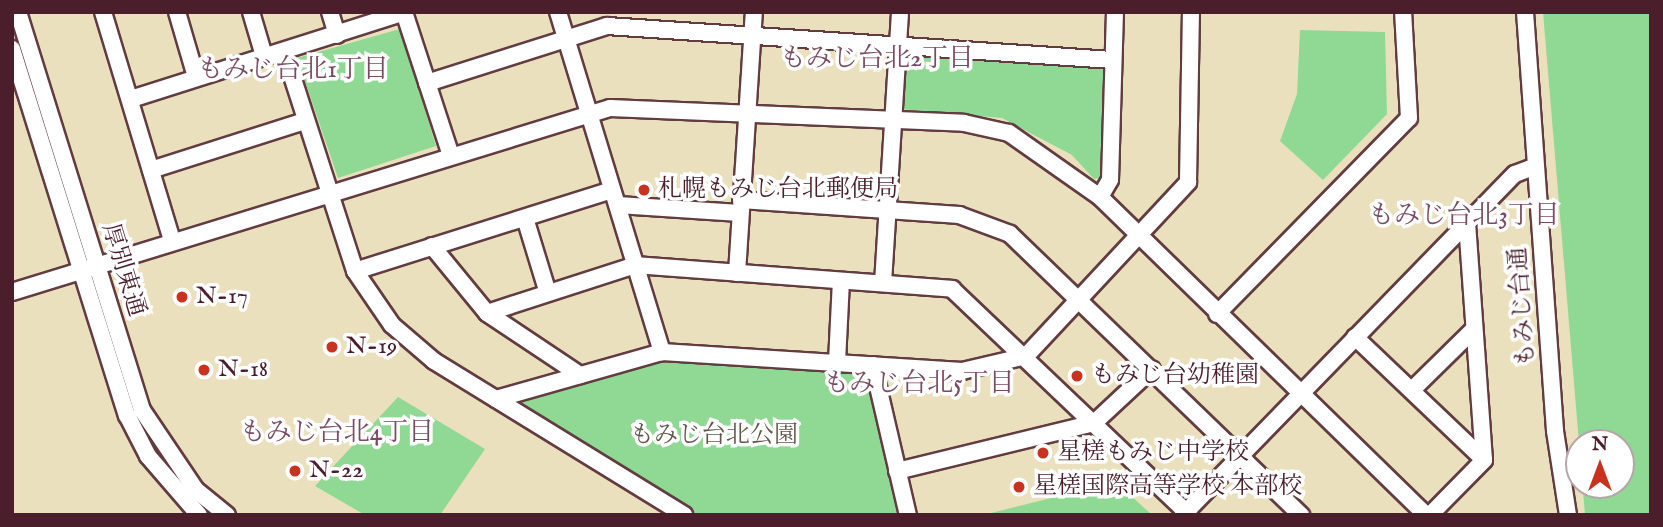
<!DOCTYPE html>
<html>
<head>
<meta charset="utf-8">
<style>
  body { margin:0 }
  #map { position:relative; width:1663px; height:527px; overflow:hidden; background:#ebe0bd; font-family:"IM FELL English","Noto Serif JP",serif }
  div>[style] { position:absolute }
  .green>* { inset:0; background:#8fd994 }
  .roads { filter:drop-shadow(2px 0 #623c41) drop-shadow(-2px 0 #623c41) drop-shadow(0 2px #623c41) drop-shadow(0 -2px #623c41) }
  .minor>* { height:16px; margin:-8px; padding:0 8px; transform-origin:8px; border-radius:8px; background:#fff }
  .dots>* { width:19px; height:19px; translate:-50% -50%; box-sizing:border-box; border:4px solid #fff; border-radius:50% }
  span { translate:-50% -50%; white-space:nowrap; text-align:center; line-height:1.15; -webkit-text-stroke:7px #fff; paint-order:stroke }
  .poi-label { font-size:24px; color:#4a1f2b }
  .left { translate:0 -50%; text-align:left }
  .street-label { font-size:24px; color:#4a1f2b }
  .park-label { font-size:24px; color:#5f574a }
  .neighbourhood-label { font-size:26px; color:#794c61 }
  .frame { position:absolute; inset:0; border:14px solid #4a1f2b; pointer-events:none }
  .north { position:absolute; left:1565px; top:429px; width:70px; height:70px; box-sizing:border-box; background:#fff; border:2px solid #b7a5aa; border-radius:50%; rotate:0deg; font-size:19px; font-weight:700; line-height:28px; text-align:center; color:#4a1f2b }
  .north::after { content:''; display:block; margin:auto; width:24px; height:32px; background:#c8321e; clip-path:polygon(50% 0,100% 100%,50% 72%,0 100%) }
</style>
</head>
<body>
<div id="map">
  <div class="green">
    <div style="clip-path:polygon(evenodd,1543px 12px,1651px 12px,1651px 515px,1585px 515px,1543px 12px,1579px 443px,1621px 443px,1621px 485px,1579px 485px,1579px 443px)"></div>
    <div style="clip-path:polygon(400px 29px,436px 146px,338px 178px,297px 58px)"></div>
    <div style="clip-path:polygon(1300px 30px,1385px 32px,1387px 114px,1323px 180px,1280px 141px,1297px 94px)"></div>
    <div style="clip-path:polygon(902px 54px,1105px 69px,1104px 177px,1094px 179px,1072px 155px,1002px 118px,900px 109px)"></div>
    <div style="clip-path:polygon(662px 354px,866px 373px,902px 515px,691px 515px,504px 397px)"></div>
    <div style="clip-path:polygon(398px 397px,485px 449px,440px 515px,365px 515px,315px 486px)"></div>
    <div style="clip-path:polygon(1116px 482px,1152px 515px,987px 515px,987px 514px)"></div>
  </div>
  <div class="roads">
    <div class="minor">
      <div style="left:18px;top:12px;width:417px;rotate:72.7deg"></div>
      <div style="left:142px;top:410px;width:97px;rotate:56deg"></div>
      <div style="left:196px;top:490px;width:40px;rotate:39deg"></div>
      <div style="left:103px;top:12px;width:239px;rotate:73.2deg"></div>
      <div style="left:177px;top:12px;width:68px;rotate:73.7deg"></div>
      <div style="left:251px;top:12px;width:46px;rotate:73.5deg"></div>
      <div style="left:330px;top:12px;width:24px;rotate:73deg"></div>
      <div style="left:404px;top:12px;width:151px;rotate:71.9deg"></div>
      <div style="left:558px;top:12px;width:356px;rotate:73deg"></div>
      <div style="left:1525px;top:12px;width:420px;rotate:85.9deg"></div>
      <div style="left:1555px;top:431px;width:85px;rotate:81.2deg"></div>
      <div style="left:12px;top:49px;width:384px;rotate:72.6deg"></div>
      <div style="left:127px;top:415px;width:46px;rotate:62.9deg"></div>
      <div style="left:148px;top:456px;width:78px;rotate:49.2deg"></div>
      <div style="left:284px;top:51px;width:231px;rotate:72.1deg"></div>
      <div style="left:355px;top:271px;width:65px;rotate:55.6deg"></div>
      <div style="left:392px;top:325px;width:55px;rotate:40.6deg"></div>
      <div style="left:434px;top:361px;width:294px;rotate:31.6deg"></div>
      <div style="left:427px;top:83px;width:189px;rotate:-17.6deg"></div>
      <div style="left:607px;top:26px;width:506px;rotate:3.85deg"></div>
      <div style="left:131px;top:99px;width:287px;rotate:-17.6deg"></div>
      <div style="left:151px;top:170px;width:162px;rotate:-17.7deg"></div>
      <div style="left:1100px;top:197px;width:20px;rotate:-60deg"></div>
      <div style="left:1110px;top:180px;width:168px;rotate:-88.3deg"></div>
      <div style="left:741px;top:200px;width:219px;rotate:3.9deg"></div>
      <div style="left:959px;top:215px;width:54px;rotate:20.4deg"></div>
      <div style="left:1010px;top:234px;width:405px;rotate:44deg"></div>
      <div style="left:618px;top:205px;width:122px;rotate:3.8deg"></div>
      <div style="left:525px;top:218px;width:78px;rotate:73deg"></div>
      <div style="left:432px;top:246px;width:87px;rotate:50.6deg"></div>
      <div style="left:487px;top:313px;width:112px;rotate:33.7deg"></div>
      <div style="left:355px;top:271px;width:269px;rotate:-17.5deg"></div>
      <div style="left:737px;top:273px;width:262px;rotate:-86.3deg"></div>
      <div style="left:883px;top:283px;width:272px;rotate:-86.4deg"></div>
      <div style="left:12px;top:292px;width:626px;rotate:-17.1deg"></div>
      <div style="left:610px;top:108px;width:354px;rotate:2.4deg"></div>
      <div style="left:964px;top:123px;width:46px;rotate:12.5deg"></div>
      <div style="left:1009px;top:133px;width:111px;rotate:35.1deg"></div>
      <div style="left:1100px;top:197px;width:455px;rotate:44.3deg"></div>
      <div style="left:487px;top:313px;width:157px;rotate:-17.9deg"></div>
      <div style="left:636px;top:265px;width:317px;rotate:4.3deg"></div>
      <div style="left:952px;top:289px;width:327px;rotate:43.6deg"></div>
      <div style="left:1217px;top:314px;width:274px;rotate:-45.6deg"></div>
      <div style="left:1409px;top:118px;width:106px;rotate:-93.2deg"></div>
      <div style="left:1355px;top:337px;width:178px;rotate:43.6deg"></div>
      <div style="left:837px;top:362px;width:81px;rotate:-87.2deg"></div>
      <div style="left:873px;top:365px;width:154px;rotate:76.9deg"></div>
      <div style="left:1412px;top:390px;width:87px;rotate:-44.5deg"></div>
      <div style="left:496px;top:399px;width:173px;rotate:-15.8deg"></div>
      <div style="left:662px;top:352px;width:301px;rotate:3.6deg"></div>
      <div style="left:962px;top:371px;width:66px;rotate:-13.2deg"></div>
      <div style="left:1026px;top:356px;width:238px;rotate:-47deg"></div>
      <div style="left:1188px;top:182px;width:170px;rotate:-89deg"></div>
      <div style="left:897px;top:471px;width:203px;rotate:-13.7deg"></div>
      <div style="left:1094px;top:423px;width:79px;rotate:-43deg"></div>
      <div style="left:1183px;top:515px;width:476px;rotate:-45.8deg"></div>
      <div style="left:1515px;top:174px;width:22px;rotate:-21deg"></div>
      <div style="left:1430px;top:515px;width:77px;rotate:-45.5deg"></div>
      <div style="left:1484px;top:460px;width:239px;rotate:-94.1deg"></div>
    </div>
  </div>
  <div class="dots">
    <div style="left:644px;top:190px;background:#c8321e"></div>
    <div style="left:182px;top:297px;background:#c8321e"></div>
    <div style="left:332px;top:347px;background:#c8321e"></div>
    <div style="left:204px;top:370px;background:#c8321e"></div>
    <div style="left:1077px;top:376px;background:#c8321e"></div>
    <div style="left:1043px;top:453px;background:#c8321e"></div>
    <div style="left:295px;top:471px;background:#c8321e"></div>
    <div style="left:1019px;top:487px;background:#c8321e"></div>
  </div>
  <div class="poi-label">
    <span class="left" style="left:658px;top:190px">札幌もみじ台北郵便局</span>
    <span class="left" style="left:196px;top:297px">N-17</span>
    <span class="left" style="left:346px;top:347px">N-19</span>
    <span class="left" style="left:218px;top:370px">N-18</span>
    <span class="left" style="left:1091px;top:376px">もみじ台幼稚園</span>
    <span class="left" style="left:1057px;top:453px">星槎もみじ中学校</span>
    <span class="left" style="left:309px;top:471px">N-22</span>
    <span class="left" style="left:1033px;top:487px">星槎国際高等学校 本部校</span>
  </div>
  <div class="street-label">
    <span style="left:123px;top:270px;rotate:73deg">厚別東通</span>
    <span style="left:1523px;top:307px;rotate:-94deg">もみじ台通</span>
  </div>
  <div class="park-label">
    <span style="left:714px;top:436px">もみじ台北公園</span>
  </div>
  <div class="neighbourhood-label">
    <span style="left:877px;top:59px">もみじ台北2丁目</span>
    <span style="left:293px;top:70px">もみじ台北1丁目</span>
    <span style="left:1464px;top:216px">もみじ台北3丁目</span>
    <span style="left:919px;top:384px">もみじ台北5丁目</span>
    <span style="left:337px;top:433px">もみじ台北4丁目</span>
  </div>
  <div class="frame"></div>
  <div class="north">N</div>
</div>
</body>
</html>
